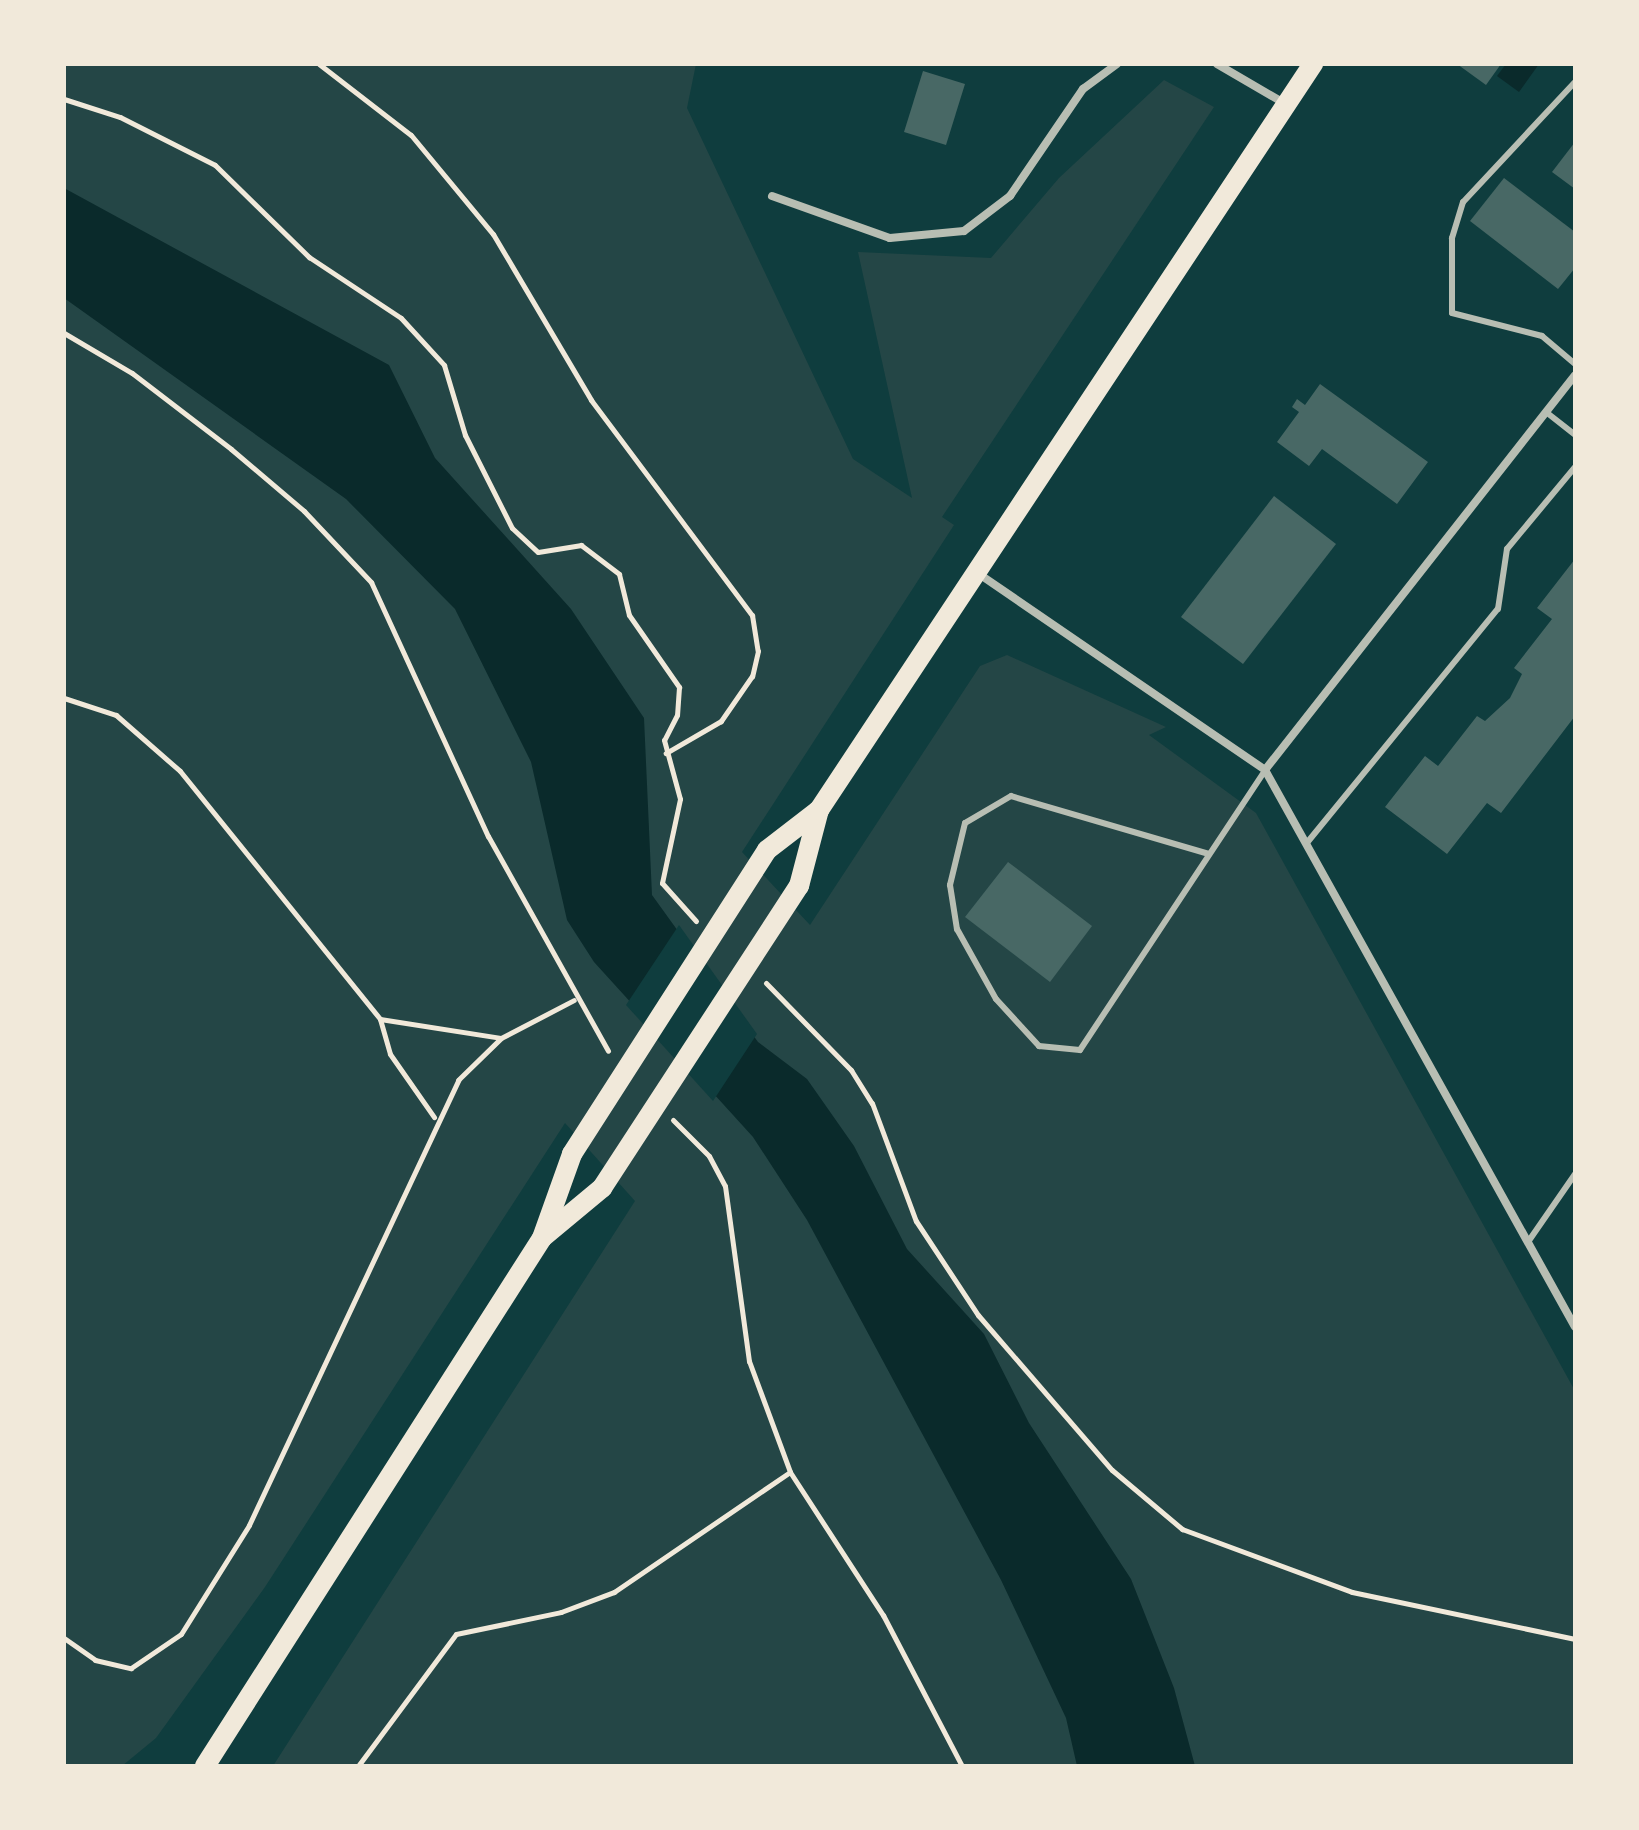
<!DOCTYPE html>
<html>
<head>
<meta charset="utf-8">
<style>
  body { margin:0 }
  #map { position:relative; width:1639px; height:1830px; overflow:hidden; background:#0f3d3e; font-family:"Times New Roman",serif }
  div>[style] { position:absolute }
  .green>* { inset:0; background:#244646 }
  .water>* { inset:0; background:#0a2a2b }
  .pier>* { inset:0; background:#0f3d3e }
  .building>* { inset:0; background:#486865 }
  .path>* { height:5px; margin:-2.5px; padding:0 2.5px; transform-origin:2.5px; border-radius:2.5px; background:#f1e9da }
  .service>* { height:6px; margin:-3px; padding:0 3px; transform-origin:3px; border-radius:3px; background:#b8beb3 }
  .minor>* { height:8px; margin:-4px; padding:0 4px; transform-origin:4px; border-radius:4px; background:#b8beb3 }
  .primary>* { height:20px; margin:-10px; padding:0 10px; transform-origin:10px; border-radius:10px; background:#f1e9da }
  span { translate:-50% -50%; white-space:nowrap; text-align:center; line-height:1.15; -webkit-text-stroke:8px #f1e9da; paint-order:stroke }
  .frame { position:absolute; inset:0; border:66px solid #f1e9da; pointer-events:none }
</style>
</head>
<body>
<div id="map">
  <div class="green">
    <div style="clip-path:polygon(64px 64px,696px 64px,687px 108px,853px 459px,912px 498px,858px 252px,991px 258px,1059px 178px,1164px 80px,1214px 107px,942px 517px,954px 525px,742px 852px,810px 925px,980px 666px,1007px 655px,1166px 727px,1149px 735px,1256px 813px,1575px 1391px,1575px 1766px,273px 1766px,635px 1201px,565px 1123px,265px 1587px,156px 1738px,122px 1766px,64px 1764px)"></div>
  </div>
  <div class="water">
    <div style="clip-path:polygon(1506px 64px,1539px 64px,1519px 92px,1497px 76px)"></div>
    <div style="clip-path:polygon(64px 188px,389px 365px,435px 458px,571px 609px,644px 718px,652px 895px,758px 1042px,807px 1079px,854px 1146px,907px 1249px,984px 1334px,1029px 1423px,1131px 1579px,1174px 1688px,1195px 1766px,1077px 1766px,1066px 1718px,1001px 1580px,807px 1220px,753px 1137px,594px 962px,567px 920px,531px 762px,455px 609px,346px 499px,64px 298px)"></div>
  </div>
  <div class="pier">
    <div style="clip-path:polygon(679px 925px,757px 1034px,713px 1101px,626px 1005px)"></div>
  </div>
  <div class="building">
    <div style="clip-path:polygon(1457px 64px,1501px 64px,1486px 85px)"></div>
    <div style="clip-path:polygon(923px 71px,965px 84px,946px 145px,904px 132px)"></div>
    <div style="clip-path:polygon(1575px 142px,1575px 189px,1552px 172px)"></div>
    <div style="clip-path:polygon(1504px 178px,1575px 232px,1575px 268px,1558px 289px,1470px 221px)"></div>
    <div style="clip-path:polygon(1320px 384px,1428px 462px,1397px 504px,1322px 449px,1309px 466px,1277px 442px,1299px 412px,1292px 407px,1297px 399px,1305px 405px)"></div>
    <div style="clip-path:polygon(1274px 496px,1336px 544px,1243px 664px,1181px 617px)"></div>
    <div style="clip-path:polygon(1575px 559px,1575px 716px,1501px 813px,1487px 803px,1447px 854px,1385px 807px,1425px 756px,1438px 766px,1477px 716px,1485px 721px,1510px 698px,1522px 674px,1514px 668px,1552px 619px,1537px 608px)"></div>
    <div style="clip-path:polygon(1008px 862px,1092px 926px,1050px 982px,965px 917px)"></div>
  </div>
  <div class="path">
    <div style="left:319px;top:64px;width:116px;rotate:37.7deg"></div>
    <div style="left:411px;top:135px;width:129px;rotate:50.4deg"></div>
    <div style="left:493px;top:234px;width:193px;rotate:59.4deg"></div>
    <div style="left:591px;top:400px;width:269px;rotate:53.2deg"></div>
    <div style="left:752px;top:615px;width:36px;rotate:81deg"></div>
    <div style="left:758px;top:651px;width:26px;rotate:103deg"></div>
    <div style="left:752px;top:676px;width:55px;rotate:124.6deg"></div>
    <div style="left:721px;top:721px;width:64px;rotate:149.8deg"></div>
    <div style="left:64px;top:99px;width:59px;rotate:17.8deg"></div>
    <div style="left:120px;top:117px;width:106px;rotate:26.8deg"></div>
    <div style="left:215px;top:165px;width:132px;rotate:44.4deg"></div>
    <div style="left:309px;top:257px;width:110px;rotate:33.5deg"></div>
    <div style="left:401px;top:318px;width:64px;rotate:47.5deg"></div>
    <div style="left:444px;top:365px;width:73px;rotate:73.3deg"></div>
    <div style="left:465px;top:435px;width:104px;rotate:63.2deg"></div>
    <div style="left:512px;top:528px;width:35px;rotate:43deg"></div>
    <div style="left:538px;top:552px;width:44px;rotate:-9.2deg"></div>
    <div style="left:581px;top:545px;width:48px;rotate:37.3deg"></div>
    <div style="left:619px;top:574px;width:42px;rotate:76.3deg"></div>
    <div style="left:629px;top:615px;width:88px;rotate:55.2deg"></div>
    <div style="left:679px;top:687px;width:28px;rotate:94deg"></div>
    <div style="left:677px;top:715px;width:28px;rotate:117deg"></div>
    <div style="left:664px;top:740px;width:61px;rotate:74.8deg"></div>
    <div style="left:680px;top:799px;width:86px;rotate:102.1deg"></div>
    <div style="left:662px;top:883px;width:51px;rotate:48.2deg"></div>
    <div style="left:64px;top:333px;width:79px;rotate:30.5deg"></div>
    <div style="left:132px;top:373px;width:125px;rotate:37.5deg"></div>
    <div style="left:231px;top:449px;width:96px;rotate:40.3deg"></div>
    <div style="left:304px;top:511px;width:98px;rotate:46.7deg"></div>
    <div style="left:371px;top:582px;width:280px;rotate:65.3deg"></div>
    <div style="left:488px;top:836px;width:246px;rotate:60.8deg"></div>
    <div style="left:64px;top:698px;width:55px;rotate:18.1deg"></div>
    <div style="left:116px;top:715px;width:85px;rotate:41.2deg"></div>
    <div style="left:180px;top:771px;width:319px;rotate:51.1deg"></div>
    <div style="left:380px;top:1019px;width:122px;rotate:8.9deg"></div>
    <div style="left:766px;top:983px;width:122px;rotate:45.7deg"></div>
    <div style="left:851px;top:1070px;width:39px;rotate:58deg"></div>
    <div style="left:872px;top:1103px;width:126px;rotate:69.6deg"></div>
    <div style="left:916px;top:1221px;width:113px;rotate:56.6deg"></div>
    <div style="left:978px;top:1315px;width:205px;rotate:49.2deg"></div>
    <div style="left:1112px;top:1470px;width:92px;rotate:40.1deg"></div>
    <div style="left:1182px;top:1529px;width:181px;rotate:20.3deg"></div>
    <div style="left:1352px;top:1592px;width:228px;rotate:11.9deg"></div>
    <div style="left:380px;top:1019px;width:36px;rotate:74deg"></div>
    <div style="left:390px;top:1054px;width:77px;rotate:55.1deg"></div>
    <div style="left:673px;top:1120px;width:51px;rotate:45deg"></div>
    <div style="left:709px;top:1156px;width:34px;rotate:62deg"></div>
    <div style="left:725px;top:1186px;width:177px;rotate:82.2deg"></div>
    <div style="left:749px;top:1361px;width:118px;rotate:69.7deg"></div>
    <div style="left:790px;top:1472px;width:171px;rotate:57deg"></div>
    <div style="left:883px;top:1615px;width:170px;rotate:62.4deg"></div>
    <div style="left:64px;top:1638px;width:38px;rotate:35deg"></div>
    <div style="left:95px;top:1660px;width:37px;rotate:13deg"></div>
    <div style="left:131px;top:1668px;width:60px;rotate:-34.2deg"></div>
    <div style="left:181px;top:1634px;width:128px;rotate:-58deg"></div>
    <div style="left:249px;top:1525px;width:492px;rotate:-64.8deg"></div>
    <div style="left:458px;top:1080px;width:60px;rotate:-44.3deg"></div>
    <div style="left:501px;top:1038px;width:82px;rotate:-27.5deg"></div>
    <div style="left:358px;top:1766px;width:164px;rotate:-53.4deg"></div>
    <div style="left:456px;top:1634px;width:107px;rotate:-11.8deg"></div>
    <div style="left:561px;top:1612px;width:57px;rotate:-20.7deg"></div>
    <div style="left:614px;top:1592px;width:213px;rotate:-34.3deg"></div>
  </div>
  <div class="service">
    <div style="left:1575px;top:82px;width:164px;rotate:133deg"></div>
    <div style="left:1463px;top:202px;width:38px;rotate:107deg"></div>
    <div style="left:1452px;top:238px;width:75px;rotate:90deg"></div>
    <div style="left:1452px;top:313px;width:93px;rotate:14.3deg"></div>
    <div style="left:1542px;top:336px;width:43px;rotate:40.3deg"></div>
    <div style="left:1546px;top:412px;width:37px;rotate:38deg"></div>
    <div style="left:1306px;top:844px;width:303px;rotate:-50.8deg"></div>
    <div style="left:1498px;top:609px;width:61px;rotate:-81.5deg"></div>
    <div style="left:1507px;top:549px;width:107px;rotate:-50.3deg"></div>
    <div style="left:1209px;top:854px;width:206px;rotate:-163.7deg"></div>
    <div style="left:1011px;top:796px;width:53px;rotate:149.6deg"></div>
    <div style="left:965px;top:823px;width:64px;rotate:103.6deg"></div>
    <div style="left:950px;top:885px;width:45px;rotate:81deg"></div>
    <div style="left:957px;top:929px;width:80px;rotate:60.9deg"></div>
    <div style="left:996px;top:999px;width:64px;rotate:47.5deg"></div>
    <div style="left:1039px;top:1046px;width:41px;rotate:5.6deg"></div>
    <div style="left:1080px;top:1050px;width:336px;rotate:-56.5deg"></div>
    <div style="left:1528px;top:1242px;width:83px;rotate:-55.3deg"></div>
  </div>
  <div class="minor">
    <div style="left:1217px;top:64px;width:78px;rotate:30.2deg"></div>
    <div style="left:772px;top:196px;width:125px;rotate:19.6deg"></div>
    <div style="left:890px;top:238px;width:74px;rotate:-5.4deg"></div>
    <div style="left:964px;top:231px;width:58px;rotate:-37.3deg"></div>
    <div style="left:1010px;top:196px;width:130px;rotate:-55.7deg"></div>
    <div style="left:1083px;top:89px;width:42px;rotate:-36.3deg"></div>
    <div style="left:979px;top:574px;width:347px;rotate:34.4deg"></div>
    <div style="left:1265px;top:770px;width:637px;rotate:60.9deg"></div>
    <div style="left:1265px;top:770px;width:502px;rotate:-51.87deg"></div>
  </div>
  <div class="primary">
    <div style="left:543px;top:1237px;width:77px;rotate:-39.7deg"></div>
    <div style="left:602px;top:1188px;width:361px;rotate:-56.9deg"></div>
    <div style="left:799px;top:886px;width:79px;rotate:-75.3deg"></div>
    <div style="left:205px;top:1766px;width:626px;rotate:-57.45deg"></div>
    <div style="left:542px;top:1238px;width:89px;rotate:-70.3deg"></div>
    <div style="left:572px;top:1154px;width:361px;rotate:-57.3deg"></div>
    <div style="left:767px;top:850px;width:66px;rotate:-37.6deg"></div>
    <div style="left:819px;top:810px;width:895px;rotate:-56.49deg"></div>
  </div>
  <div class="frame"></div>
</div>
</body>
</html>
